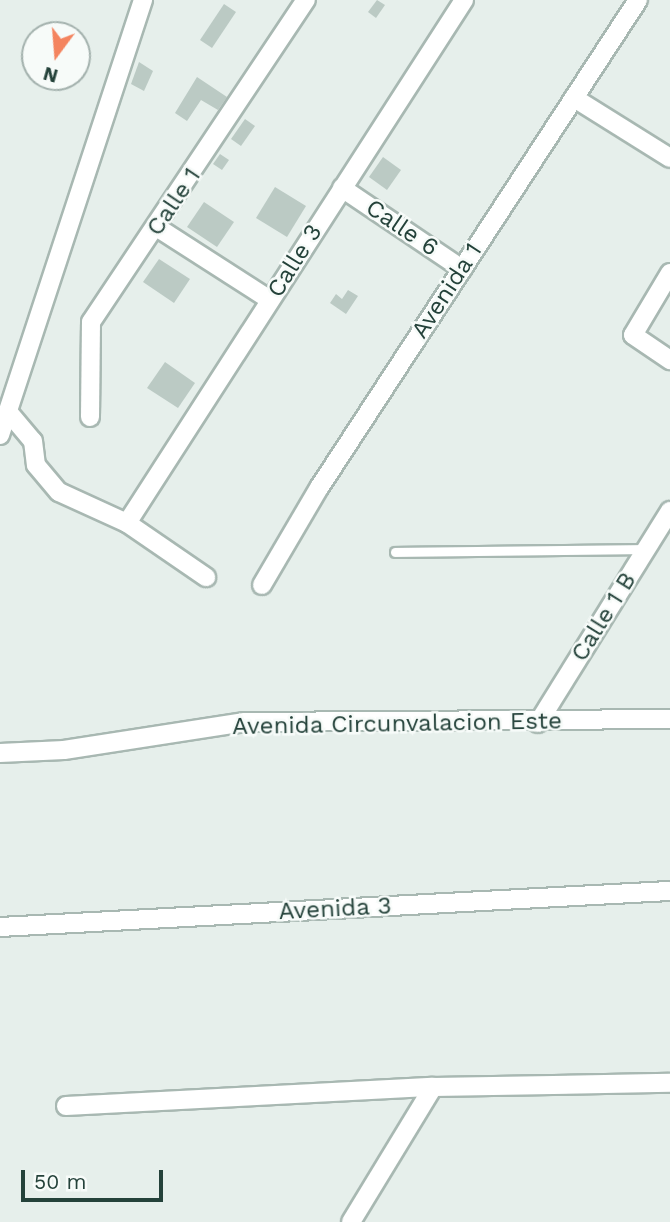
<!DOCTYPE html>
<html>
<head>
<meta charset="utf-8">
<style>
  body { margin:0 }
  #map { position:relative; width:670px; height:1222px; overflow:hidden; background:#e6efeb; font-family:"Work Sans",sans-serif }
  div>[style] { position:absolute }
  .building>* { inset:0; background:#bbcac4 }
  .roads { filter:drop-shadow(2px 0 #a8b8b2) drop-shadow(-2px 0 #a8b8b2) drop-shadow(0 2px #a8b8b2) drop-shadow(0 -2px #a8b8b2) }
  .lane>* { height:9px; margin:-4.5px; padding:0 4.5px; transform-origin:4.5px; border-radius:4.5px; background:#fff }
  .street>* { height:18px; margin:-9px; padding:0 9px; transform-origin:9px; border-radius:9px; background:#fff }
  span { translate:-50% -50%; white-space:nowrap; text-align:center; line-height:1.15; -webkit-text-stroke:5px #f7fbf9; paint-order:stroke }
  .street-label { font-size:24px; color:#24423a }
  .north { position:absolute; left:21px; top:21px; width:70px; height:70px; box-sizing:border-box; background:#f7fbf9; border:2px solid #a3b1ad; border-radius:50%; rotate:196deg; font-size:19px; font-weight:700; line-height:28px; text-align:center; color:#24423a }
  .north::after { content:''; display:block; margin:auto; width:24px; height:32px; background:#f4845f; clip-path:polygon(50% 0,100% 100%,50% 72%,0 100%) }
  .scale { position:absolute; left:21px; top:1170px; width:142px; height:32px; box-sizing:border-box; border:4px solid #24423a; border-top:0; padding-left:9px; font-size:21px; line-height:24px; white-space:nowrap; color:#24423a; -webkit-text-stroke:5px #f7fbf9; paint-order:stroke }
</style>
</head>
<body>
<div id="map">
  <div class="building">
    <div style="clip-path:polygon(377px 0,385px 5px,376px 18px,368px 12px)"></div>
    <div style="clip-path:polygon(224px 4px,236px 12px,212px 48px,200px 40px)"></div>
    <div style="clip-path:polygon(139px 62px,153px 71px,144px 91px,131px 84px)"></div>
    <div style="clip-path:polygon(197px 77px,227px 97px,218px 110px,201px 100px,187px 121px,175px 113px)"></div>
    <div style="clip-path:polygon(245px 119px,255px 126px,241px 146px,231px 139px)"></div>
    <div style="clip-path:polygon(220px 154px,229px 160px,222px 170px,213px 164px)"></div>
    <div style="clip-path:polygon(383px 157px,401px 170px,387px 190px,369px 177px)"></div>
    <div style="clip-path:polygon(275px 187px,306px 206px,287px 237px,256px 218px)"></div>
    <div style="clip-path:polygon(204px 202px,234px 222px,217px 247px,187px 227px)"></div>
    <div style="clip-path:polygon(159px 259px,190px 279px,174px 303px,143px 282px)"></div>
    <div style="clip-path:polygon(348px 290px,358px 296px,346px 314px,330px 303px,336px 294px,342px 299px)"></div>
    <div style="clip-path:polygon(165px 362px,195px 383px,178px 408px,147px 388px)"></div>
  </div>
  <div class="roads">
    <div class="lane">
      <div style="left:395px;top:552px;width:251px;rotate:-0.7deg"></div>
    </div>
    <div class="street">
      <div style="left:574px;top:98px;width:113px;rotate:32deg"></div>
      <div style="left:342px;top:188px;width:145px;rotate:34deg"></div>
      <div style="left:158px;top:228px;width:133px;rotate:32.7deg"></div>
      <div style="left:670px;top:273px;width:72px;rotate:120.8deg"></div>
      <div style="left:633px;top:335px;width:45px;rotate:34deg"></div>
      <div style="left:10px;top:414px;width:35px;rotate:50deg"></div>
      <div style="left:33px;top:441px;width:24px;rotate:83deg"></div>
      <div style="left:36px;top:465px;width:35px;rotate:50deg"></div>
      <div style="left:59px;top:492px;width:75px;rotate:24.5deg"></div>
      <div style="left:127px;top:523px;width:96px;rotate:34.4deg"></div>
      <div style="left:90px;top:417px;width:95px;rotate:-89.4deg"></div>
      <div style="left:91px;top:322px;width:387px;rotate:-56.3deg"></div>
      <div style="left:0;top:435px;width:458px;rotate:-71.8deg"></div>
      <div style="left:127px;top:523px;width:622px;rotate:-57.2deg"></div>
      <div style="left:262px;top:585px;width:113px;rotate:-59.6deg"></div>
      <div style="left:319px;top:488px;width:583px;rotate:-56.83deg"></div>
      <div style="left:538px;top:723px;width:250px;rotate:-58.1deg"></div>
      <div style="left:0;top:753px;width:64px;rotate:-2.7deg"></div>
      <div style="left:64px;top:750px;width:183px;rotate:-8.8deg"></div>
      <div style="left:245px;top:722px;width:425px;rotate:-0.4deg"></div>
      <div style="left:0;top:927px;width:671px;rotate:-3.08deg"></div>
      <div style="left:66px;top:1106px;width:367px;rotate:-3deg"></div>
      <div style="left:433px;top:1087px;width:237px;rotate:-1deg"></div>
      <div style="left:351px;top:1222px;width:158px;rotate:-58.7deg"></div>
    </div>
  </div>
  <div class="street-label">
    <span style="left:174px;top:202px;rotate:-56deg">Calle 1</span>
    <span style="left:402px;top:228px;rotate:34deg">Calle 6</span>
    <span style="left:295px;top:261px;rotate:-58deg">Calle 3</span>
    <span style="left:447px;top:291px;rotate:-57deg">Avenida 1</span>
    <span style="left:604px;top:617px;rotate:-58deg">Calle 1 B</span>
    <span style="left:397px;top:724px;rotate:-1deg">Avenida Circunvalacion Este</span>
    <span style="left:335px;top:909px;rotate:-3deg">Avenida 3</span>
  </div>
  <div class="north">N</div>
  <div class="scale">50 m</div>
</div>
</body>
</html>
